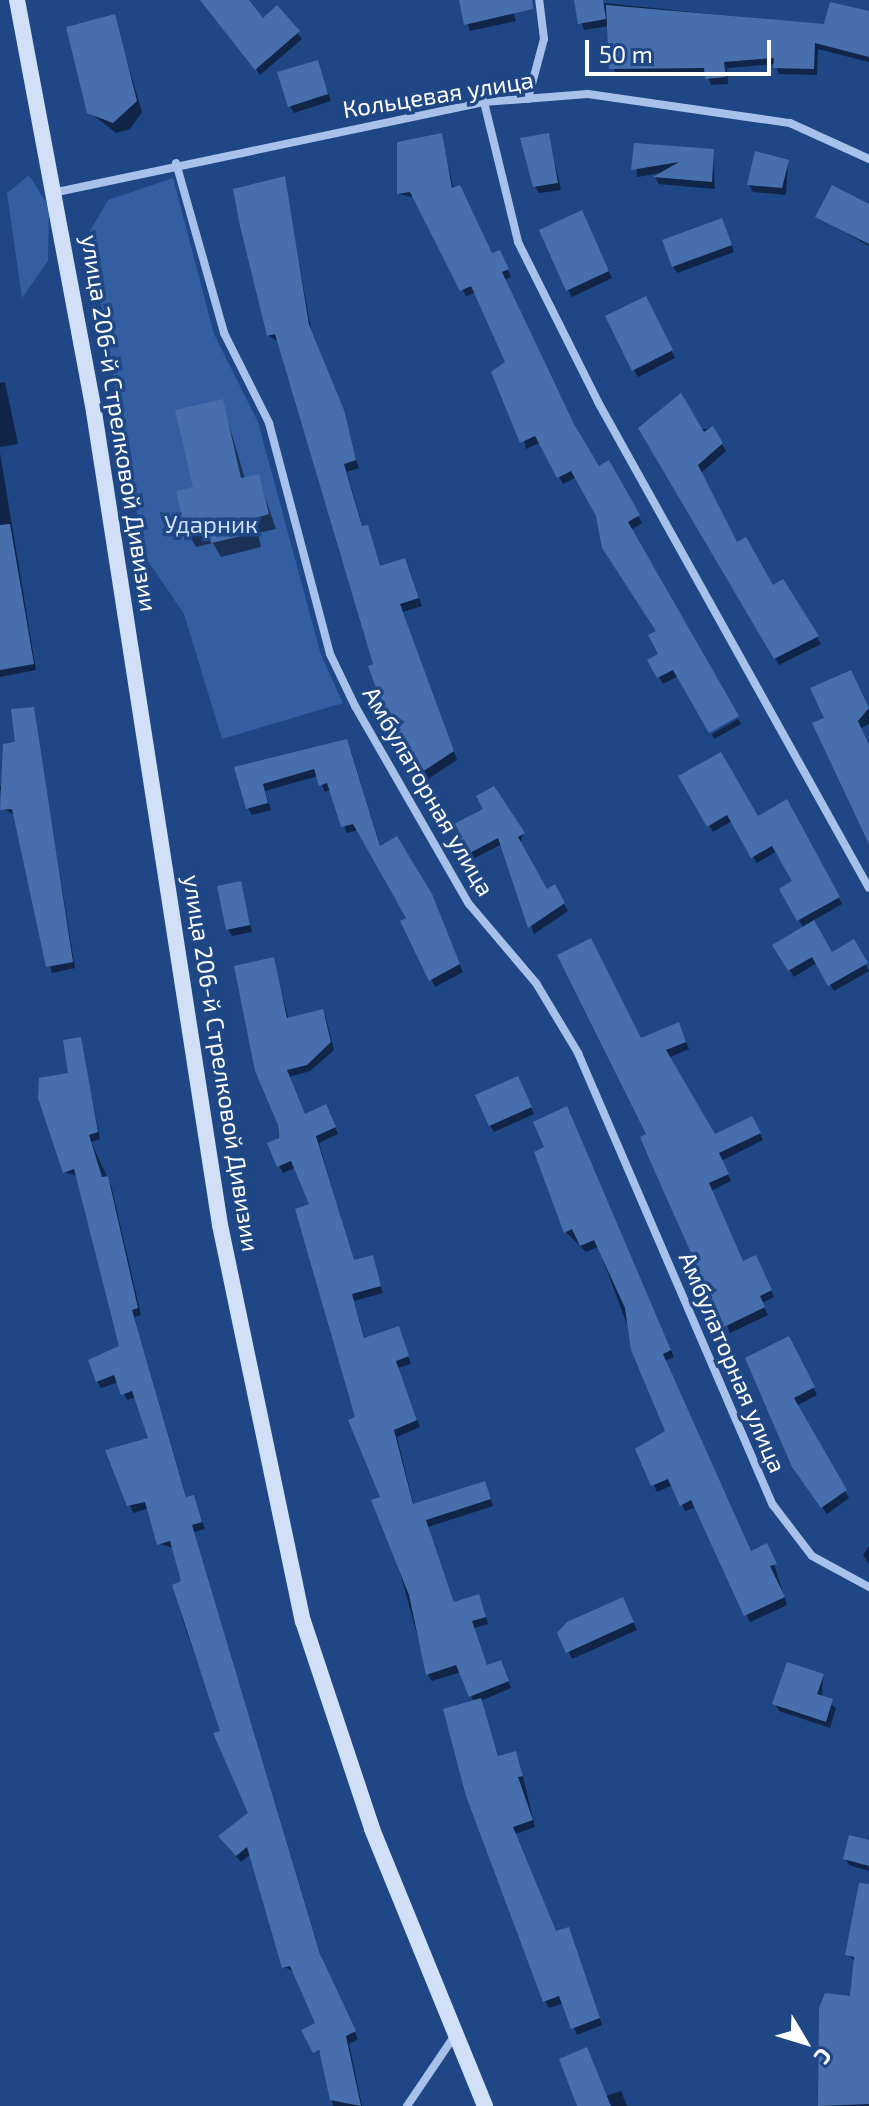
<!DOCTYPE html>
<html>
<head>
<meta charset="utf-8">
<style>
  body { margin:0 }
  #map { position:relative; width:869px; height:2106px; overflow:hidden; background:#1f4685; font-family:"Exo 2",sans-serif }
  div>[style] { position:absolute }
  .green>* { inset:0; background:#335ea2 }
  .shadow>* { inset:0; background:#0007 }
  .building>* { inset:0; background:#486fad }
  .minor>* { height:8px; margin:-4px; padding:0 4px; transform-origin:4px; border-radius:4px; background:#a7c1ea }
  .secondary>* { height:16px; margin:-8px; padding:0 8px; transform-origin:8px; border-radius:8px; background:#d2e0f7 }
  span { translate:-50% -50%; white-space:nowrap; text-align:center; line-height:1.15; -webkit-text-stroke:7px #1f4685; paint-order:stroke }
  .street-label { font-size:24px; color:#fff }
  .park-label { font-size:24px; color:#cbddf7 }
  .north { position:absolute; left:765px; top:2002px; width:80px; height:80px; -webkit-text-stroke:6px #1f4685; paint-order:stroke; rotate:128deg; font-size:22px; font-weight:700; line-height:32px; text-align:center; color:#fff }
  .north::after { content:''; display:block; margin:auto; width:28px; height:36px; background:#fff; clip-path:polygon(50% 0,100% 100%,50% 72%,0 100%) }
  .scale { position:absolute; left:585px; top:40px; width:186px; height:36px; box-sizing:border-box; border:4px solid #fff; border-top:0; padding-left:10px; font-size:24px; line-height:28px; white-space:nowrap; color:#fff; -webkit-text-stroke:6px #1f4685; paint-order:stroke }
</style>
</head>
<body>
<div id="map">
  <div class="green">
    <div style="clip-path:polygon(29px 175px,49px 207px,48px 261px,22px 298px,7px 193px)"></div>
    <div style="clip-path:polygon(173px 178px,214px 334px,258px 422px,321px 655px,343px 703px,222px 739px,184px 614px,144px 555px,89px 233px,108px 200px)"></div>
  </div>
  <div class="shadow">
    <div style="clip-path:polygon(210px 0,247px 0,262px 21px,277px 8px,302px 39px,260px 75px)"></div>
    <div style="clip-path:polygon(461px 0,509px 0,516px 21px,470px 31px)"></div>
    <div style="clip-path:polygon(576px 0,826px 26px,869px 13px,869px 62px,818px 49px,817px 75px,779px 74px,775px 64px,727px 68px,728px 84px,711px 85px,707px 75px,615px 75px,609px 26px,584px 30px)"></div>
    <div style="clip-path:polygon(114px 17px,142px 112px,130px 129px,116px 133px,89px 112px)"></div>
    <div style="clip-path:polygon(317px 62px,331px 101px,294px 113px,290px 106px)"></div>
    <div style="clip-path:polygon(548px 135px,561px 190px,539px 193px,535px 186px)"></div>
    <div style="clip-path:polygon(441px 136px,454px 190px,492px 255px,503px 259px,511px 277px,504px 280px,576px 432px,598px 469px,608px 463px,642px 523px,631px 530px,678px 676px,663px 684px,650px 661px,661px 655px,659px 632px,598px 515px,576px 477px,563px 484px,541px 442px,526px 449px,507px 363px,476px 292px,466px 296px,416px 198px,399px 194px)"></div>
    <div style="clip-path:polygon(635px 145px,713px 155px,715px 189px,659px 184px,655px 178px,666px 172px,637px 177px)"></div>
    <div style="clip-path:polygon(788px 161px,786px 195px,753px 192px,749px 185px)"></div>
    <div style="clip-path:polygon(284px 178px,312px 335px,359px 468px,347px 472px,363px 528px,381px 568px,404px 560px,409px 568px,422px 606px,403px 612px,457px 760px,416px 787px,370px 667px,376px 666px,279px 342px,269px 336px,235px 191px)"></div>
    <div style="clip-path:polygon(869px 210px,869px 246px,818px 217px)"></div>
    <div style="clip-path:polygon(585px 220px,612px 278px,572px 297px,568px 290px)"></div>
    <div style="clip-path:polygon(725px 227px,734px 252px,677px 273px,673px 266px)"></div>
    <div style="clip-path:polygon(649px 305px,675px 358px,638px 377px,634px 370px)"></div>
    <div style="clip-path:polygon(5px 382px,18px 444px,0 447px,0 383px)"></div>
    <div style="clip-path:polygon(222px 401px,245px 479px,258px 476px,276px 529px,258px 533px,261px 547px,221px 557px,213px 543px,196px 547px,188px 533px)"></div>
    <div style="clip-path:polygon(641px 429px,713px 429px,726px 451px,701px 473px,737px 544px,772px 588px,783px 581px,821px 644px,779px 665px)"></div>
    <div style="clip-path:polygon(0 453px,36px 670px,0 677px)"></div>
    <div style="clip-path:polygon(854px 679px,869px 711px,869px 724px,860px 729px,869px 748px,869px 833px,826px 718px)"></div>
    <div style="clip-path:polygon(33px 709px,75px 968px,52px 973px,15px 815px,3px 809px,0 787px)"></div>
    <div style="clip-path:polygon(738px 719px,741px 724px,714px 739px,712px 734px)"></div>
    <div style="clip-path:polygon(350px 748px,381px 848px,435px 903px,463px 972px,435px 987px,403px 922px,409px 919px,359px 830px,347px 833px,331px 789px,325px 792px,318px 776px,265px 791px,271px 810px,252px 815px,248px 808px,236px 768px)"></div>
    <div style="clip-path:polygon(681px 777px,757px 818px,786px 801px,842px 904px,812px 921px,832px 954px,853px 942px,869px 971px,834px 991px,818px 962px,794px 977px,775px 946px,804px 929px,782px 890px,795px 882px,777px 851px,757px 863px,732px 821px,713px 832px)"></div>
    <div style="clip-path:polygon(455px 825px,523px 834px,520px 844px,546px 891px,554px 887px,568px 911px,534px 934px,502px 844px,473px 859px)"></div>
    <div style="clip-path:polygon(240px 884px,252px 932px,232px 936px,228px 929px)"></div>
    <div style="clip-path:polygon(559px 956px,641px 1040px,682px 1032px,689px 1049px,668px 1058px,714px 1136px,756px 1125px,763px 1140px,721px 1161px,731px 1181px,711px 1191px,743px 1263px,759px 1264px,774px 1297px,762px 1303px,768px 1315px,730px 1333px,630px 1096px)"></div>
    <div style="clip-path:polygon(273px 959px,289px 1020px,322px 1012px,326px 1018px,334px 1050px,310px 1071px,289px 1077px,305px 1116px,329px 1114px,338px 1134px,319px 1143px,354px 1262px,372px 1257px,383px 1293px,354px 1301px,365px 1339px,398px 1329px,411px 1364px,398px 1368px,420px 1427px,397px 1437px,414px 1506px,488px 1491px,493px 1506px,428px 1527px,455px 1604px,482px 1604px,488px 1624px,474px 1628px,487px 1667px,504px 1669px,511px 1688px,480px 1701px,499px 1758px,515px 1753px,519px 1760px,535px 1827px,515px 1834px,556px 1933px,572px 1936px,602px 2025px,577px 2035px,564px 2003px,549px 2008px,545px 2001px,446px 1711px,474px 1702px,461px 1672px,432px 1681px,428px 1675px,358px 1418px,312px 1205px,296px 1167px,283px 1173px,279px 1166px)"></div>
    <div style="clip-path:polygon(80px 1039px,100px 1139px,91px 1142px,111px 1185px,141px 1315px,134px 1317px,187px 1499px,193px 1497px,205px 1529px,194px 1532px,323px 1963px,358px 2039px,349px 2044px,362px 2106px,333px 2106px,323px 2057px,303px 2031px,318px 2024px,295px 1972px,284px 1967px,251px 1854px,241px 1862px,220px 1837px,250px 1814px,183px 1621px,174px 1586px,184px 1582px,174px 1548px,159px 1544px,149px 1508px,133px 1513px,108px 1451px,150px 1440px,136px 1397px,127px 1400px,119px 1382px,101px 1388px,97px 1381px,121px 1347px,78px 1176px,64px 1172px,70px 1075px)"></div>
    <div style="clip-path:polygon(521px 1085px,534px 1114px,494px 1132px,490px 1125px)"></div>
    <div style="clip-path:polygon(570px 1115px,674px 1357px,665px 1361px,750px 1554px,770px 1552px,787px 1605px,750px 1622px,696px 1507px,685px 1511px,673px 1485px,657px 1492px,638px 1450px,667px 1431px,598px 1247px,586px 1252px,566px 1232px,547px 1148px)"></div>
    <div style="clip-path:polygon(792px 1345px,817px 1395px,796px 1406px,849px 1498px,827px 1514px,794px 1466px)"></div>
    <div style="clip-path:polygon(869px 1546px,869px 1564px,863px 1555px)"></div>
    <div style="clip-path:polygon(626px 1606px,637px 1630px,572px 1659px,560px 1633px)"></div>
    <div style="clip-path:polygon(823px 1675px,822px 1698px,836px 1708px,830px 1728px,779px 1711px,775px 1704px)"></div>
    <div style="clip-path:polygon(869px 1842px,869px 1871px,849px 1865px,845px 1858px)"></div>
    <div style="clip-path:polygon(869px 1917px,869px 2106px,820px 2106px,821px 2008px,852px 1998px,856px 1962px,848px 1955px)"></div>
    <div style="clip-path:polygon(621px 2091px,627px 2106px,580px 2106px,606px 2096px)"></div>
  </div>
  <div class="building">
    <div style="clip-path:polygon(200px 0,249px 0,263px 18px,277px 5px,300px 31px,255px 70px)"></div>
    <div style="clip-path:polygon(459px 0,532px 0,533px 9px,464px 25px)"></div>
    <div style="clip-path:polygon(574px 0,603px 0,606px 19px,578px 24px)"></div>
    <div style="clip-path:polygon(830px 2px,869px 11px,869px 57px,815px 43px,814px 69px,773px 68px,774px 58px,724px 62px,726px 77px,705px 79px,704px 68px,609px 69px,606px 5px,824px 24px)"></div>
    <div style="clip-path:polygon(115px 14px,137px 101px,113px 123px,87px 113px,66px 27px)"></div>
    <div style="clip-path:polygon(318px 60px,328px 94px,288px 107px,277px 72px)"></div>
    <div style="clip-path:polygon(442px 133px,452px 188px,460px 185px,492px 253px,500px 250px,509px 269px,502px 272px,574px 424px,599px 466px,609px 460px,640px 515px,628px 522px,739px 716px,709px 733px,673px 670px,657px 678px,647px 660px,658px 654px,648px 635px,656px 631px,602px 548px,596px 516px,571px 471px,557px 478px,535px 436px,520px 443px,491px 372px,505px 362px,471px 286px,460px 291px,410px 192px,397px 194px,397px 142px)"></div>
    <div style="clip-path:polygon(549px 133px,558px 183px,533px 187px,520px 138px)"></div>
    <div style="clip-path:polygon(634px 143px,714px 149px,712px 182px,653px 177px,679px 162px,631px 170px)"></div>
    <div style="clip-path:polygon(755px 151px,789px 160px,782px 188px,747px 185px)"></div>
    <div style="clip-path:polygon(285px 176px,309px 325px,344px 410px,356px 460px,344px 464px,362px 526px,368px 525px,380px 566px,405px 558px,419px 598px,400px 604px,454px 751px,410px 780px,368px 666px,373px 664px,275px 334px,267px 336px,240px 226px,233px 189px)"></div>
    <div style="clip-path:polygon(832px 185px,869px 204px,869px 244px,815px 217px)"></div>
    <div style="clip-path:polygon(582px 210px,609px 271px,566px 291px,539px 230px)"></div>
    <div style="clip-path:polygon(722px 218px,732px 245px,672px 267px,662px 240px)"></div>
    <div style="clip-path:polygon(646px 296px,673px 350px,632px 371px,605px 316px)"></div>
    <div style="clip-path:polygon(681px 393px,704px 432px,713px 426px,723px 443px,698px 465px,737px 542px,746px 537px,773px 585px,783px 579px,819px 636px,774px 659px,638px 428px)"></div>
    <div style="clip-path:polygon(223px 399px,241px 478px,259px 474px,269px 514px,252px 519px,255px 533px,211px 543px,208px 529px,186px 534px,176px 491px,193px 487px,175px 410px)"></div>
    <div style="clip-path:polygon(10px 524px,34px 664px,0 670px,0 525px)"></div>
    <div style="clip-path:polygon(851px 670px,869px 708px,858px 721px,869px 745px,869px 844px,812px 723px,824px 718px,810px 688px)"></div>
    <div style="clip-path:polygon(34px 707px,73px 962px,46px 967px,12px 809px,0 810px,3px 744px,15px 742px,11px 709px)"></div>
    <div style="clip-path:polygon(347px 739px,380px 846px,397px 836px,432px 894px,460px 964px,429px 981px,400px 921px,406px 918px,353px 824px,341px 827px,327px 783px,319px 786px,314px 769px,263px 784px,268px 803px,246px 809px,234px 767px)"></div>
    <div style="clip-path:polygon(721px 752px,758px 816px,787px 799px,840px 897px,797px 921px,779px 889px,792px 881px,772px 846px,751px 858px,727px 815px,707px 827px,678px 776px)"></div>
    <div style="clip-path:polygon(494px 786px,525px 833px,518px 837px,547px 889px,555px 884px,565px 903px,528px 928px,498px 838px,468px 854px,452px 825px,483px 809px,476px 796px)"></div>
    <div style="clip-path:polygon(241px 881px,250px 925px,226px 930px,217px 886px)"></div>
    <div style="clip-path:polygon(814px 920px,832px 952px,854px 939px,868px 963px,828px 986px,812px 957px,788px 971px,772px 945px)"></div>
    <div style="clip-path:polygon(591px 938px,641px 1038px,679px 1022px,686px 1042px,666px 1050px,715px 1134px,752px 1116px,761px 1133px,719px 1153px,729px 1174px,709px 1183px,743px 1261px,756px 1255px,772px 1290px,760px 1296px,765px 1307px,724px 1327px,651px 1163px,640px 1137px,646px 1134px,557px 955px)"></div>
    <div style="clip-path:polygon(274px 957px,287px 1018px,323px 1009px,331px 1042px,307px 1065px,287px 1070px,305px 1114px,326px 1104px,336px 1127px,316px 1136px,354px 1260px,373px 1255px,381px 1286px,352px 1294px,364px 1338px,399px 1326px,409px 1356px,396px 1361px,417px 1420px,394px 1430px,413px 1504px,485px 1481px,491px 1499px,426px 1520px,454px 1602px,479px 1594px,486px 1617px,472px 1621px,487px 1665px,501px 1660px,509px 1681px,469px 1697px,456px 1665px,426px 1675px,409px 1595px,371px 1500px,380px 1497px,348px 1420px,355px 1417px,295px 1209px,309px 1204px,291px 1161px,277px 1167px,267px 1143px,279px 1138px,278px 1125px,255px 1071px,234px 966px)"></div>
    <div style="clip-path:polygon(81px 1037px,98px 1132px,89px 1135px,102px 1177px,108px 1176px,138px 1308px,132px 1310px,186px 1497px,194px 1495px,202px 1522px,192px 1525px,320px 1954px,356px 2031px,346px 2036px,361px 2106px,330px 2100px,319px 2050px,313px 2053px,301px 2030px,315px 2023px,290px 1966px,282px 1968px,247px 1847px,236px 1856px,218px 1836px,248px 1813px,213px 1733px,220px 1731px,172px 1585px,181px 1581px,170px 1541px,157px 1545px,145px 1502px,127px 1506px,105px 1450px,148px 1438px,132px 1391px,121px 1395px,114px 1375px,96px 1382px,88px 1360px,119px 1346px,74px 1169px,63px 1173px,38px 1098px,39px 1078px,68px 1073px,63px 1040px)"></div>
    <div style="clip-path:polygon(518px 1076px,532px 1107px,489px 1126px,475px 1095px)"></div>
    <div style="clip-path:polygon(567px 1106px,671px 1350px,663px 1354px,751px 1551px,767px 1543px,777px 1564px,770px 1566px,785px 1597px,744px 1616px,691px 1500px,680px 1506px,668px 1479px,651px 1486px,635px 1449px,665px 1431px,631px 1350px,625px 1308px,594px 1240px,580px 1246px,572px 1229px,564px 1233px,534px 1152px,544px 1147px,533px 1122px)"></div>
    <div style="clip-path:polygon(789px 1336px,815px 1387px,794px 1398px,847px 1490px,821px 1508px,792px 1467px,745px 1358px)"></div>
    <div style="clip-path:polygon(623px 1597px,634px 1622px,566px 1653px,557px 1633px,567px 1622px)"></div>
    <div style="clip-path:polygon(787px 1662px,824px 1674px,817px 1694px,833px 1699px,826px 1722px,772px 1704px)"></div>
    <div style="clip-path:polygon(481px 1698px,498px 1756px,516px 1751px,523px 1776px,518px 1777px,533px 1820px,513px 1827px,556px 1931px,569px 1927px,600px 2018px,571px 2029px,559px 1996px,543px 2002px,466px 1796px,443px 1709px)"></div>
    <div style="clip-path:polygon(849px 1835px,869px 1840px,869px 1866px,843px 1859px)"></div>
    <div style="clip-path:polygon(859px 1883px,869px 1884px,869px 2104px,818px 2106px,819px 2008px,825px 1993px,850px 1996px,854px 1957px,845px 1955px)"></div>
    <div style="clip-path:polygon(587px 2047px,611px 2106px,577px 2106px,559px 2059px)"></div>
  </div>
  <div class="minor">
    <div style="left:528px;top:99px;width:62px;rotate:-75.1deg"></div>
    <div style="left:544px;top:39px;width:39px;rotate:-97deg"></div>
    <div style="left:484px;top:102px;width:144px;rotate:76.3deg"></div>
    <div style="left:518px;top:242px;width:179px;rotate:63.4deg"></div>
    <div style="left:598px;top:402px;width:556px;rotate:60.86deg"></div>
    <div style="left:176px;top:163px;width:177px;rotate:74.2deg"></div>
    <div style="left:224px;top:333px;width:101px;rotate:63.4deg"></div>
    <div style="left:269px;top:423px;width:239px;rotate:75.2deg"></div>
    <div style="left:330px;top:654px;width:58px;rotate:64.3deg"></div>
    <div style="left:355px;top:706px;width:228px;rotate:60.1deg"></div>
    <div style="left:469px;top:904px;width:104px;rotate:49.7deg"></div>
    <div style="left:536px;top:983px;width:82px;rotate:59deg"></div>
    <div style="left:578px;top:1053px;width:492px;rotate:66.7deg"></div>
    <div style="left:773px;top:1505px;width:64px;rotate:52.6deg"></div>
    <div style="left:812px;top:1556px;width:65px;rotate:28.5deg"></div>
    <div style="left:57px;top:192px;width:436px;rotate:-11.9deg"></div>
    <div style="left:484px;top:102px;width:104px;rotate:-4.4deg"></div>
    <div style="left:588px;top:94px;width:204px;rotate:8.2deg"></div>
    <div style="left:790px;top:123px;width:87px;rotate:24.5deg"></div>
    <div style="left:407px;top:2106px;width:86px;rotate:-55.9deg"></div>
  </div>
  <div class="secondary">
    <div style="left:17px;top:0;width:419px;rotate:79.4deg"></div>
    <div style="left:94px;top:412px;width:823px;rotate:81.19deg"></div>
    <div style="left:220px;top:1225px;width:405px;rotate:78.2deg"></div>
    <div style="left:303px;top:1621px;width:219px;rotate:71.6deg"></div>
    <div style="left:372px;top:1829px;width:299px;rotate:67.8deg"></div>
  </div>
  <div class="street-label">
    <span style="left:438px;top:94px;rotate:-9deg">Кольцевая улица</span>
    <span style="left:120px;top:423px;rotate:81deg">улица 206-й Стрелковой Дивизии</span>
    <span style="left:429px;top:791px;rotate:60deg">Амбулаторная улица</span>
    <span style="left:222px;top:1063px;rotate:81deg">улица 206-й Стрелковой Дивизии</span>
    <span style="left:733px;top:1362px;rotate:67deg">Амбулаторная улица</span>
  </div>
  <div class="park-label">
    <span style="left:211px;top:524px">Ударник</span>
  </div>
  <div class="north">С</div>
  <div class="scale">50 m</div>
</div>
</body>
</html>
